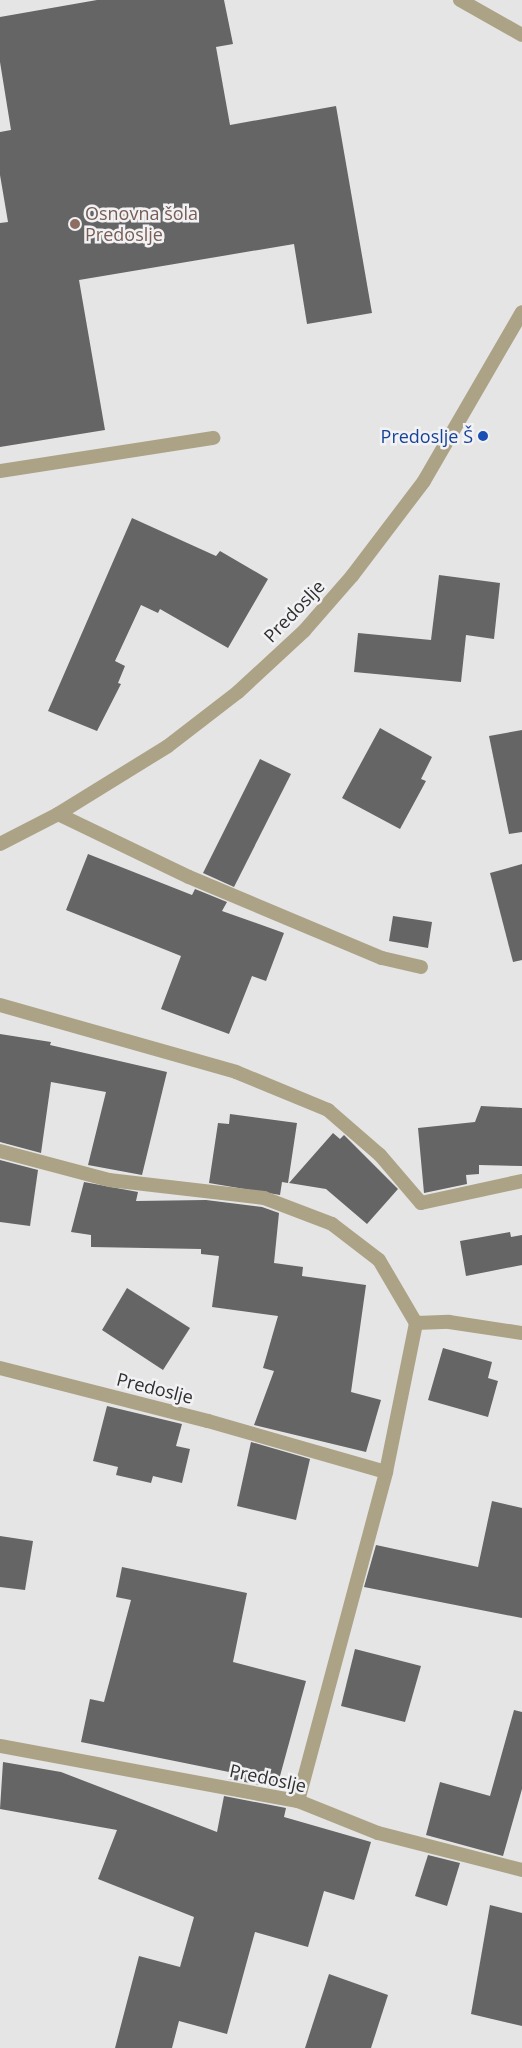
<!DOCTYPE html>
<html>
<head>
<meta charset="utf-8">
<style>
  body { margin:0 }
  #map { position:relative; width:522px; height:2048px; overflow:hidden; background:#e5e5e6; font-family:"Open Sans",sans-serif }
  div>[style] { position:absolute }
  .building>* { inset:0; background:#656566 }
  .service>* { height:14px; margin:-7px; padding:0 7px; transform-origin:7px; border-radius:7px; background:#aca386 }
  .minor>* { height:14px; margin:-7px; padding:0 7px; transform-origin:7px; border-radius:7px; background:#aca386 }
  .tertiary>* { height:14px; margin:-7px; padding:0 7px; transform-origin:7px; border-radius:7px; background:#aca386 }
  .dots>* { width:14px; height:14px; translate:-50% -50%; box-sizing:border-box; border:2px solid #f2f2f4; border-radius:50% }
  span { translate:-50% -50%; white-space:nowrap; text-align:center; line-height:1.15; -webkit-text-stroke:5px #f2f2f4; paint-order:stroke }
  .education-label { font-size:18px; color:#785e54 }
  .left { translate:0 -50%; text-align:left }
  .transit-label { font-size:18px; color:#164399 }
  .right { translate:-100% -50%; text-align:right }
  .street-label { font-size:18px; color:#2f2f30 }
</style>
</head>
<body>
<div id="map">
  <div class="building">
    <div style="clip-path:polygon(97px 0,224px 0,233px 44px,216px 47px,230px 125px,336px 106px,372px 313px,307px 324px,294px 244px,79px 280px,105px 430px,0 447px,0 223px,8px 222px,0 175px,0 132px,11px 130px,0 62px,0 17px)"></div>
    <div style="clip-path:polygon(132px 518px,216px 556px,220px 551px,268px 579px,228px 648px,160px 609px,158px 613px,141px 605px,115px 661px,125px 666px,118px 683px,121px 684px,97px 731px,48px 711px)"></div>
    <div style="clip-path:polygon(439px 575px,500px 583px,494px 639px,466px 635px,461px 682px,354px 672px,358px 633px,431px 640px)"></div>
    <div style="clip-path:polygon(380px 728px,432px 757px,421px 779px,426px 781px,400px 829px,342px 798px)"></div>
    <div style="clip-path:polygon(522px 730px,522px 832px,509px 834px,489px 736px)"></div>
    <div style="clip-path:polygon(260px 759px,291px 774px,234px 887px,203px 873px)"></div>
    <div style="clip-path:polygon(88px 854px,192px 895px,195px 889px,227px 902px,222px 911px,284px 933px,266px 981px,252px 976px,229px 1034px,161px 1009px,181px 956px,66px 910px)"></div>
    <div style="clip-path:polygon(522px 864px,522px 960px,513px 962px,490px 873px)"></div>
    <div style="clip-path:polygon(393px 916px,432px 922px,428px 948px,389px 941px)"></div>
    <div style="clip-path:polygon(0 1034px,51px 1042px,50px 1045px,167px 1072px,142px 1175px,88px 1165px,106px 1092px,51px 1082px,41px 1153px,0 1142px)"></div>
    <div style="clip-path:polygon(481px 1106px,522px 1108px,522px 1166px,479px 1165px,479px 1174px,466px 1175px,467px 1184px,424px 1193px,418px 1128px,475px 1122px)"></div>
    <div style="clip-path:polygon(230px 1114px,297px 1123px,288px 1183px,282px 1182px,280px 1195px,209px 1183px,218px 1123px,229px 1124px)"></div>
    <div style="clip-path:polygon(333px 1133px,340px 1139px,344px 1135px,398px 1189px,367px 1224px,326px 1189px,289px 1183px)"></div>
    <div style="clip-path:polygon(0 1160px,38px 1170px,30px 1226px,0 1222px)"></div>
    <div style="clip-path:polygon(84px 1182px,138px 1192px,136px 1201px,206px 1200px,262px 1207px,279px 1213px,274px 1263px,303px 1267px,302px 1276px,366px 1285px,351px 1392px,381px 1400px,366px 1452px,254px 1425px,274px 1371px,263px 1368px,278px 1316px,212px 1307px,219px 1256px,201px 1254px,201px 1249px,91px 1247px,91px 1235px,71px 1232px)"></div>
    <div style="clip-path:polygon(510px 1232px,511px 1237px,522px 1235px,522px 1265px,466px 1276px,460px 1241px)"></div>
    <div style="clip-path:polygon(127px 1288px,190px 1328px,163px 1370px,102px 1330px)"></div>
    <div style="clip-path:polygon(443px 1348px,492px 1362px,488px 1378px,498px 1381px,488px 1417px,428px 1400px)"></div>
    <div style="clip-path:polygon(107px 1406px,182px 1424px,176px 1446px,190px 1449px,182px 1483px,153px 1476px,151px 1483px,116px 1475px,118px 1467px,93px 1461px)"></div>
    <div style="clip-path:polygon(251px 1442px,310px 1459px,296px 1520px,237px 1506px)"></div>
    <div style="clip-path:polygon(492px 1501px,522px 1508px,522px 1618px,364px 1587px,376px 1545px,478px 1567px)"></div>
    <div style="clip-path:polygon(0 1536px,33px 1541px,25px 1590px,0 1587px)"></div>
    <div style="clip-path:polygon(122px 1567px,247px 1593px,233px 1662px,306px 1681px,280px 1776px,283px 1789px,228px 1779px,229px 1772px,81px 1742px,90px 1699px,104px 1702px,131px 1600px,116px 1597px)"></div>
    <div style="clip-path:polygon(355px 1649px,421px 1666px,405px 1722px,341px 1706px)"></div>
    <div style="clip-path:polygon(514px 1710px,522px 1712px,522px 1789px,503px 1856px,426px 1835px,440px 1782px,490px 1796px)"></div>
    <div style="clip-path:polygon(3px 1762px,61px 1772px,217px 1832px,224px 1796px,286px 1808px,284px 1817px,371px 1842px,354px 1900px,324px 1891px,308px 1947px,255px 1932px,227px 2034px,179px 2021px,172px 2048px,115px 2048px,139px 1956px,180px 1967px,194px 1917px,98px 1879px,117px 1830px,0 1809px)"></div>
    <div style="clip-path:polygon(428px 1855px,460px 1863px,447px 1906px,415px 1896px)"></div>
    <div style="clip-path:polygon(490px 1905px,522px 1913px,522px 2026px,471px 2014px)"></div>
    <div style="clip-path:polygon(329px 1974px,388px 1995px,371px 2048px,305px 2048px)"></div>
  </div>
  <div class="service">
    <div style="left:460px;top:0;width:71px;rotate:29.4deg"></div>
    <div style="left:0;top:1005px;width:245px;rotate:15.8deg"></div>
    <div style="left:236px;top:1072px;width:100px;rotate:22.4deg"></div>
    <div style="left:328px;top:1110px;width:69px;rotate:40.9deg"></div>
    <div style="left:380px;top:1155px;width:63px;rotate:49.5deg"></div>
    <div style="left:421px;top:1203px;width:103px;rotate:-12.3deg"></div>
    <div style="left:0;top:1151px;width:113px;rotate:14.9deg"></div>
    <div style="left:109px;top:1180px;width:156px;rotate:6.6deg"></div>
    <div style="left:264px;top:1198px;width:73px;rotate:20.9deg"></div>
    <div style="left:332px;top:1224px;width:59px;rotate:37.5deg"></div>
    <div style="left:379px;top:1260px;width:73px;rotate:59.6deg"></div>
  </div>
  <div class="minor">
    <div style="left:0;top:471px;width:216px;rotate:-8.8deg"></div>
    <div style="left:58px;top:814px;width:145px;rotate:25.7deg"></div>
    <div style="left:189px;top:877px;width:209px;rotate:22.8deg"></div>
    <div style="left:382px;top:958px;width:40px;rotate:13deg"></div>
    <div style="left:0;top:1368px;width:215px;rotate:14.3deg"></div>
    <div style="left:208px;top:1421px;width:185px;rotate:16deg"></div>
    <div style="left:0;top:1746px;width:303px;rotate:10.5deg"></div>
    <div style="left:298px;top:1801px;width:86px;rotate:21.8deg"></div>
    <div style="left:378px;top:1833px;width:149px;rotate:14.4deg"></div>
    <div style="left:298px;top:1801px;width:341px;rotate:-75deg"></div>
    <div style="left:386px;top:1472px;width:152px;rotate:-78.6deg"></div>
    <div style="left:416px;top:1323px;width:33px;rotate:-2deg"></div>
    <div style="left:449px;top:1322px;width:74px;rotate:8.6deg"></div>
  </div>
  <div class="tertiary">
    <div style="left:0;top:844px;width:65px;rotate:-27.3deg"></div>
    <div style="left:58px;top:814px;width:129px;rotate:-31.7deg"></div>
    <div style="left:168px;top:746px;width:88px;rotate:-37.6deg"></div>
    <div style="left:238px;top:692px;width:90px;rotate:-42.7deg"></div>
    <div style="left:304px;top:631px;width:73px;rotate:-48.9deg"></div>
    <div style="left:352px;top:576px;width:119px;rotate:-52.8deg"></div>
    <div style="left:424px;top:481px;width:195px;rotate:-59.9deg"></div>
  </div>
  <div class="dots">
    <div style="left:75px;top:224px;background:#8d6e63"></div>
    <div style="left:483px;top:436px;background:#1a4fb4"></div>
  </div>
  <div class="education-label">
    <span class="left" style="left:85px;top:224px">Osnovna šola<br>Predoslje</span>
  </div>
  <div class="transit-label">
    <span class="right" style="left:473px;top:436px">Predoslje Š</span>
  </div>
  <div class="street-label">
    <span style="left:294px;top:611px;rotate:-46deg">Predoslje</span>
    <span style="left:155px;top:1388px;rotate:14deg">Predoslje</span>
    <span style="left:268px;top:1778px;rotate:12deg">Predoslje</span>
  </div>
</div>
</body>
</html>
